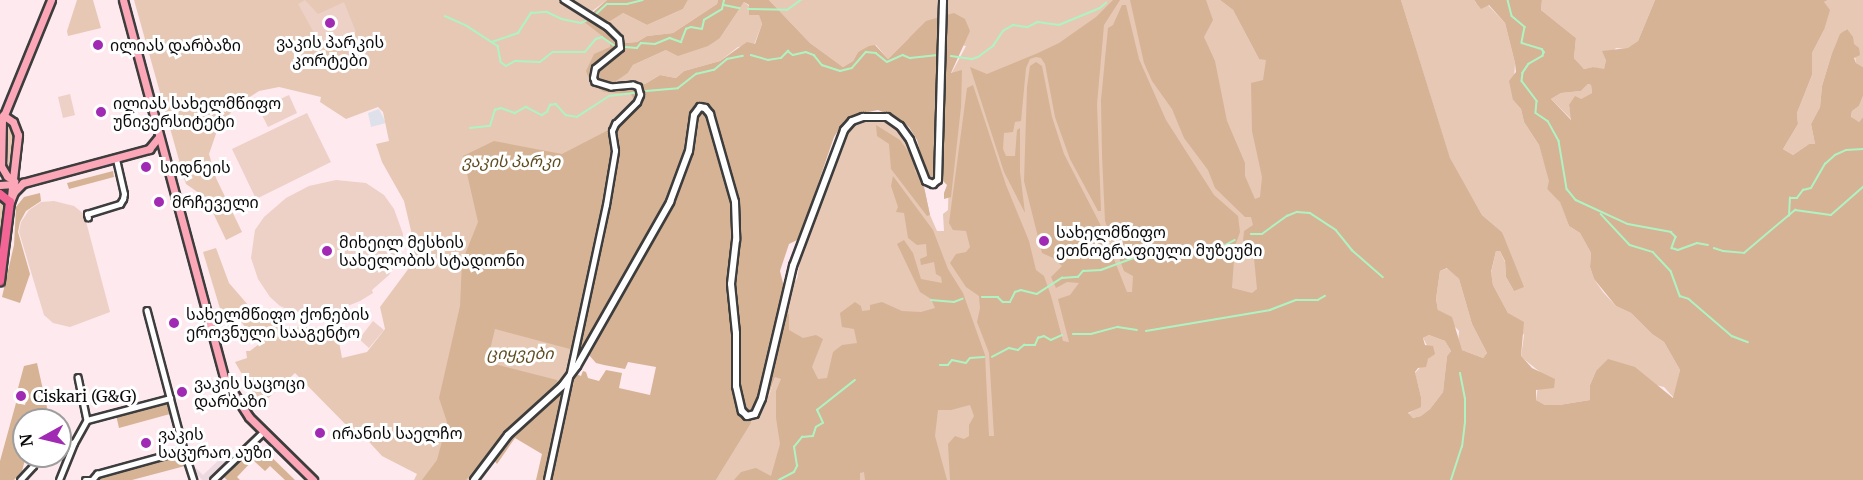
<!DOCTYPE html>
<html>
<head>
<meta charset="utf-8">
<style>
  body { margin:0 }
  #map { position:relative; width:1863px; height:480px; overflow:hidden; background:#fee9ef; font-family:Merriweather,"Noto Sans Georgian",serif }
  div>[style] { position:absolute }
  .industrial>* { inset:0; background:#dee1e9 }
  .green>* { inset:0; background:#e6c8b5 }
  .forest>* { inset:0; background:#d6b395 }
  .pitch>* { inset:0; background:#edd0c6 }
  .plaza>* { inset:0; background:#ecdae0 }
  .stream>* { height:1.5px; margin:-0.75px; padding:0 0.75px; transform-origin:0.75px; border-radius:0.75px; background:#b0f3c3 }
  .roads { filter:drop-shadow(2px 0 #3d3d3d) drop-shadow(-2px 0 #3d3d3d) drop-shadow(0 2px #3d3d3d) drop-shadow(0 -2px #3d3d3d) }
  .minor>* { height:4.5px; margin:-2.25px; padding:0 2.25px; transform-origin:2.25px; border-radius:2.25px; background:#fff }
  .tertiary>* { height:6px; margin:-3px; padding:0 3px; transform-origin:3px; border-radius:3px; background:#fff }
  .secondary>* { height:7px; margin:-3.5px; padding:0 3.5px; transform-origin:3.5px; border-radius:3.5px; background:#fba7b8 }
  .primary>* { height:8px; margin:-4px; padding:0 4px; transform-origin:4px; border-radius:4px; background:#f26594 }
  .dots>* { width:16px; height:16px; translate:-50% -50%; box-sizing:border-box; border:3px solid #fff; border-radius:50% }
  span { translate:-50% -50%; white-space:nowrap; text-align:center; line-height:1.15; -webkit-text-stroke:6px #fff; paint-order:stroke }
  .poi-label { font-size:16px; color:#0a0a0a }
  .left { translate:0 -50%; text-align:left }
  .park-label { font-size:16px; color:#5e4b1f; font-style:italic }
  .north { position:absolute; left:12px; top:408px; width:60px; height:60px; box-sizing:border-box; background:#fff; border:2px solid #9d9d9d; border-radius:50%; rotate:262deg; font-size:16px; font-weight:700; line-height:24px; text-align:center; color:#0a0a0a }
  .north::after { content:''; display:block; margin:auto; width:21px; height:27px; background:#a02ab3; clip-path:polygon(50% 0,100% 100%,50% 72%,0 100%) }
</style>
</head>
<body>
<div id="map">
  <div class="industrial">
    <div style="clip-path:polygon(379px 109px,386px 123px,371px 127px,368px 113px)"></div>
  </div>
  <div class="green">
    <div style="clip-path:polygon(77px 0,93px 0,101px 28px,68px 36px,67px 31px)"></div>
    <div style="clip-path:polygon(134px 0,607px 0,591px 12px,617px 44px,590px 74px,598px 89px,648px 96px,570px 349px,574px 384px,564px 392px,556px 381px,488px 453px,468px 480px,414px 480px,417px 474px,382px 456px,360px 432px,356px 435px,295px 373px,260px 406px,235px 362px,247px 358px,246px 351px,250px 351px,259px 344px,238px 318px,232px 324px,234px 331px,227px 332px,203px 252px,216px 248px,229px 283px,255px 313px,284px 326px,324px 328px,336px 325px,342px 358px,367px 352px,385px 329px,380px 307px,409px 268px,412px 235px,404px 201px,382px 162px,376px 144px,389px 141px,383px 112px,378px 107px,346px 119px,320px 102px,321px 97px,279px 87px,259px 91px,237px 105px,218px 128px,209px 154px,216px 178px,242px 232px,226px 240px,206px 198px,186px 184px,184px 178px)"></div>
    <div style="clip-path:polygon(688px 0,718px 0,717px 4px,673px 33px,647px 36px,637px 42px,625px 43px,618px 33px,602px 20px,623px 13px,647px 25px,683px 9px)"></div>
    <div style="clip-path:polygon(769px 0,1220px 0,1233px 10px,1259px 59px,1271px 21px,1265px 0,1296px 0,1242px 480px,716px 480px,752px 421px,762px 412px,766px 395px,769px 396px,775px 377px,791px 283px,797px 279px,800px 261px,798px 260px,848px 131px,862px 120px,878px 119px,898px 129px,911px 151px,909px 154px,924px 187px,930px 215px,937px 231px,944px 231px,943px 214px,948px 210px,951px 74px,966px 46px,909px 38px,888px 59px,876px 45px,858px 52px,853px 61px,843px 67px,810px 43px)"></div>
    <div style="clip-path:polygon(1401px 0,1474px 0,1476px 3px,1488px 5px,1505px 23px,1515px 63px,1513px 100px,1521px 109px,1524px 122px,1539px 145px,1550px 181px,1547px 189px,1560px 201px,1569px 226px,1580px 233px,1591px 253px,1590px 267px,1594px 279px,1603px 292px,1616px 306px,1631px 313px,1652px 334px,1664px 342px,1680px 370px,1674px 398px,1664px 387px,1596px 371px,1590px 385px,1590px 400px,1559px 405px,1545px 405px,1536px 400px,1540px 372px,1521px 357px,1524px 335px,1508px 313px,1493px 285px,1491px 273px,1496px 251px,1500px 251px,1505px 262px,1506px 277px,1514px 291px,1502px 232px,1482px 215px,1450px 159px)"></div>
    <div style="clip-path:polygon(1542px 0,1655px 0,1638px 41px,1628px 49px,1616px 48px,1606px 60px,1604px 70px,1593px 67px,1584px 69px,1574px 58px,1576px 38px,1541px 10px)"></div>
    <div style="clip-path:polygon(1828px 0,1863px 0,1863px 67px,1856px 63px,1852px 37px,1846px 29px,1831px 56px,1822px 86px,1820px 107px,1811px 124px,1815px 144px,1809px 144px,1793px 155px,1783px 149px,1798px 124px,1797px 113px,1812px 75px,1812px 53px,1824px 30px,1824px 2px)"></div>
    <div style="clip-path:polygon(744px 2px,759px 14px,762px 24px,754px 45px,738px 47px,720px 61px,684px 71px,676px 78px,660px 75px,645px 84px,636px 82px,617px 84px,616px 80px,628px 73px,633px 65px,666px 50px,720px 38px)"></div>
    <div style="clip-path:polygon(1588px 84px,1591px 85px,1592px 93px,1569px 106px,1572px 120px,1551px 99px,1561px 93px,1581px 91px)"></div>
    <div style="clip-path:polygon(1863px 96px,1863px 117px,1859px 122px,1855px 121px,1851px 118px,1852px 111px,1859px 106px)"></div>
    <div style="clip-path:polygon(9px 122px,14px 133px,8px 173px,2px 158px)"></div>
    <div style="clip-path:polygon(0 198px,5px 202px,0 254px)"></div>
    <div style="clip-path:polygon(1448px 268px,1459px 279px,1472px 324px,1487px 353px,1483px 358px,1462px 350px,1458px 344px,1459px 331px,1438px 310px,1436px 299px,1440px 271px)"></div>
    <div style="clip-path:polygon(1429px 335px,1445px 341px,1451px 351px,1447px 356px,1443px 392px,1430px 409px,1421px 416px,1413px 418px,1408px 414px,1417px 408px,1421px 397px,1415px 373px,1432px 355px,1423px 338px)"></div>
  </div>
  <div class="forest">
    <div style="clip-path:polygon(evenodd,607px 0,688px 0,683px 9px,647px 25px,623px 13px,610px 21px,603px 19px,625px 43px,637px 42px,647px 36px,673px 33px,717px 4px,718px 0,769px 0,810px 43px,843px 67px,853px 61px,858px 52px,869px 46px,875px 45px,888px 59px,926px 21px,954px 13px,965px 19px,970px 31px,951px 73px,962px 70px,961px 107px,951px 197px,944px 199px,944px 193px,947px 185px,943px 181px,944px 78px,937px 81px,937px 157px,933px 179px,928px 179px,926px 173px,917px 140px,909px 127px,897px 118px,878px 110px,854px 115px,844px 121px,834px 137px,799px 239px,789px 244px,780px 271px,784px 287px,751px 423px,716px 480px,536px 480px,542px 454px,515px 438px,497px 464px,488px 453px,466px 480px,422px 480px,437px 460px,447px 422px,439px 398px,460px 306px,462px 262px,478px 222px,463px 156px,494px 141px,562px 154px,618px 125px,634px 100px,631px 94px,604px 92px,591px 84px,586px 71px,594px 54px,610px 47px,610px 42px,583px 21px,607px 0,744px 2px,749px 5px,749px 15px,759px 15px,762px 24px,755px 44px,747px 42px,720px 61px,684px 71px,676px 78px,660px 75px,645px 84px,636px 82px,617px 84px,616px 81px,628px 73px,633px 65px,666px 50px,678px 56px,708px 46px,720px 38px,744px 2px,607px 0,495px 329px,570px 349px,574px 384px,564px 392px,557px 380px,487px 362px,495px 329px,607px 0,588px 354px,596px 363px,604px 365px,625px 369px,628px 362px,656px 367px,650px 395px,619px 388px,622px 373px,606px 370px,599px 381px,588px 378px,586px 372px,583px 371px,581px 376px,576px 374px,588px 354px)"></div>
    <div style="clip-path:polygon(1113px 0,1120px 0,1104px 25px,1097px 104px,1101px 211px,1098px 211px,1070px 159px,1055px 117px,1045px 64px,1041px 58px,1036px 57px,1030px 59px,1026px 68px,1021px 121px,1015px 122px,1013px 132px,1004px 133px,1003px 149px,1006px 156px,1015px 156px,1017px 130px,1020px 128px,1020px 172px,1025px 213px,1004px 172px,970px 67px,987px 74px,1038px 53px,1059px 43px,1096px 17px)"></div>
    <div style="clip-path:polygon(evenodd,1130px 0,1206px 0,1213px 20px,1204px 37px,1215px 61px,1227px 121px,1245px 163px,1245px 176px,1255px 199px,1260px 197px,1262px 177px,1252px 131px,1251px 83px,1263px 80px,1266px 60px,1259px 59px,1233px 10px,1220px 0,1401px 0,1450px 158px,1482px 215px,1502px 232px,1524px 287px,1514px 291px,1506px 277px,1505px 261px,1500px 251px,1496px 251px,1491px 272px,1493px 285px,1508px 313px,1524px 322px,1521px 356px,1532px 368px,1555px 379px,1554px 388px,1536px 390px,1536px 400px,1545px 405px,1559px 405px,1590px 400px,1590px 385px,1596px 371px,1608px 359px,1635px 367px,1673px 398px,1680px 370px,1664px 342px,1652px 334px,1631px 313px,1616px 306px,1594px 279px,1590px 267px,1591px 253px,1580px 233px,1569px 226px,1560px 202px,1547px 189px,1549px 181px,1539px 145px,1524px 122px,1521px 109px,1513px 100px,1509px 81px,1516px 72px,1515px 63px,1505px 23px,1489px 5px,1481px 9px,1474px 0,1542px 0,1541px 10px,1576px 38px,1574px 58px,1584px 69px,1593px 67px,1604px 69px,1606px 60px,1602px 51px,1628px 48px,1638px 41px,1655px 0,1828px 0,1824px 2px,1830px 10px,1824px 30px,1812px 53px,1812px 75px,1797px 113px,1798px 124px,1783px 149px,1793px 155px,1809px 144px,1815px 144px,1811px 124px,1820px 107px,1822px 86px,1831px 56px,1840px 34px,1847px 29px,1853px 37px,1854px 44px,1859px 48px,1860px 55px,1854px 58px,1856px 63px,1863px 67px,1863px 96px,1859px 106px,1852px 111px,1851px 117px,1859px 122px,1863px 117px,1863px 480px,950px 480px,948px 444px,955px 436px,964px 439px,969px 436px,969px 425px,974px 416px,970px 405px,951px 410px,938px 410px,935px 436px,947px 480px,865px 480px,864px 472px,860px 473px,860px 480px,734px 480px,741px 472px,756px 468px,771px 476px,780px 444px,776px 418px,776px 391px,781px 379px,775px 377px,768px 397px,766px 395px,784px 313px,789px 314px,789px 330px,803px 338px,816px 335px,823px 339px,812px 367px,818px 379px,827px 378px,833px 352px,842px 345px,857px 343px,854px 329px,842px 327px,840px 313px,855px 302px,861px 306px,862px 311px,870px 310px,870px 305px,882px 302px,902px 311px,921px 312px,935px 308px,931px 299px,920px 292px,897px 244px,904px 240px,913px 253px,921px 279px,942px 283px,941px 277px,936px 274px,934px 262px,921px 265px,920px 259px,927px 256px,926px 244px,917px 245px,908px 238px,904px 213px,896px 212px,898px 207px,891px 186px,893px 176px,933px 230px,948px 269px,963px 293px,985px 355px,989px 436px,994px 436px,989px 353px,977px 322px,980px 308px,979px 296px,966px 287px,950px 263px,956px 254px,966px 252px,970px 247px,966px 231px,953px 230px,949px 223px,967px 88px,973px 85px,1006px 185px,1029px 241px,1036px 270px,1044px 276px,1051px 296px,1063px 341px,1069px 342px,1058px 299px,1070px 295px,1079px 283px,1067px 282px,1056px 288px,1051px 277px,1062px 266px,1053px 258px,1042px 253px,1024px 181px,1027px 87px,1030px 66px,1036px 62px,1042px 66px,1052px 117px,1064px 154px,1100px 224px,1127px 292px,1132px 292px,1133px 276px,1124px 271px,1105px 221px,1102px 155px,1101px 100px,1108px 28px,1113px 25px,1122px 5px,1126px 5px,1139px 59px,1166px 120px,1214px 195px,1238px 216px,1240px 232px,1235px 246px,1232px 288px,1252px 293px,1257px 289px,1253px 248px,1243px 241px,1244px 231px,1253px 225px,1251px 217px,1245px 217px,1215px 188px,1208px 170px,1184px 138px,1172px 109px,1152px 81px,1144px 63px,1130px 0,1588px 84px,1591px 85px,1592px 93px,1581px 99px,1575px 96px,1569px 105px,1571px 120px,1551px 99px,1561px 93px,1581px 91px,1588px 84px,1130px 0,1447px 268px,1459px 279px,1472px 324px,1487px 353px,1483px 358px,1462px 350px,1452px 317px,1438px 310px,1436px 299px,1440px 271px,1447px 268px,1130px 0,1429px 335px,1445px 341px,1451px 351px,1447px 356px,1443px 392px,1430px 409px,1421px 416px,1413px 418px,1408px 413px,1421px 407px,1421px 397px,1415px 372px,1418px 368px,1426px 367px,1428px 359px,1435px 354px,1433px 346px,1425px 345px,1423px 338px,1429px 335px)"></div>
    <div style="clip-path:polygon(876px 125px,900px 140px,913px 158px,915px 171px,924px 187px,930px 215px,927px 216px,891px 169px,889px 144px,877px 136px)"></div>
    <div style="clip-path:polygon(113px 171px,114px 177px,69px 189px,67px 183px)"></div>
    <div style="clip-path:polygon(40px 193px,41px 201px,26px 211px,20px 222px,18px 232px,30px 274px,20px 303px,2px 297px,14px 245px,16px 207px,24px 197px)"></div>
    <div style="clip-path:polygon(37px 363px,48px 412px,39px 409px,36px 420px,24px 420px,26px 456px,22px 471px,14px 480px,0 480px,0 461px,16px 403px,25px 405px,28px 391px,18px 388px,24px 366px)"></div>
    <div style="clip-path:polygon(166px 403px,170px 414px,119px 428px,116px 415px)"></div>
    <div style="clip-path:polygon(257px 443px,295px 480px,285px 480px,270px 466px,265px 471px,253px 460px,237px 477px,240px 480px,227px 480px,222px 475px)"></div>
    <div style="clip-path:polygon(181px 452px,185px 466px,132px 480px,99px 480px,94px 477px)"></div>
  </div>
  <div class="pitch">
    <div style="clip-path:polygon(305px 0,318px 14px,344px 2px,356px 32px,337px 40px,320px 44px,298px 4px)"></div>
    <div style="clip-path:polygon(70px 94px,75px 115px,63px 118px,58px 97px)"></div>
    <div style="clip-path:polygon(289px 95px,297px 113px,268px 127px,259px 109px)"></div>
    <div style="clip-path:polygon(307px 113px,331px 162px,256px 199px,232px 149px)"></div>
    <div style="clip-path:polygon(336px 180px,366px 183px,384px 195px,394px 209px,403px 234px,401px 256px,389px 275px,372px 290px,373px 293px,360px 301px,332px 312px,331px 309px,294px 312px,280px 306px,270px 297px,258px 279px,251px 258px,255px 230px,264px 217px,286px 198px,309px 186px)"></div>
    <div style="clip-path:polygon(54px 201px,74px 206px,84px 214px,110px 312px,70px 327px,53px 323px,44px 315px,19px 232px,21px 222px,29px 210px,41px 202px)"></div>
    <div style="clip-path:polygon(373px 321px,384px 330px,369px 348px,359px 339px)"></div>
  </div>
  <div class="plaza">
    <div style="clip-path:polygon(235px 451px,236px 453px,209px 480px,202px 480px,194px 471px,196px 468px,203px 475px,220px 459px,223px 462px)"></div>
  </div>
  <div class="stream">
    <div style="left:1508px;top:0;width:16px;rotate:76deg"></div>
    <div style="left:1512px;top:16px;width:17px;rotate:40deg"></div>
    <div style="left:1525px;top:27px;width:16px;rotate:101deg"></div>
    <div style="left:1522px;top:43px;width:21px;rotate:17deg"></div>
    <div style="left:1542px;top:49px;width:4px;rotate:56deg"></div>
    <div style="left:1544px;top:52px;width:4px;rotate:104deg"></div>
    <div style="left:1543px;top:56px;width:16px;rotate:150deg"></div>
    <div style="left:1529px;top:64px;width:11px;rotate:124deg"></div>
    <div style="left:1523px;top:73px;width:8px;rotate:97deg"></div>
    <div style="left:1522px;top:81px;width:25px;rotate:53deg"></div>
    <div style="left:1537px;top:101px;width:12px;rotate:95deg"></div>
    <div style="left:1536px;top:113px;width:14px;rotate:34deg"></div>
    <div style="left:1548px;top:121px;width:23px;rotate:61deg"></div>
    <div style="left:1559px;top:141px;width:49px;rotate:80.5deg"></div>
    <div style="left:1567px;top:189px;width:14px;rotate:51deg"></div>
    <div style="left:1576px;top:200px;width:57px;rotate:24.8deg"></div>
    <div style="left:1628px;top:224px;width:44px;rotate:10.5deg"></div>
    <div style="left:1671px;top:232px;width:7px;rotate:45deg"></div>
    <div style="left:1676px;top:237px;width:12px;rotate:110deg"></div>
    <div style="left:1672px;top:248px;width:6px;rotate:18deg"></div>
    <div style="left:1678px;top:250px;width:20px;rotate:-20deg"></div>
    <div style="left:1697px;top:243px;width:11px;rotate:10deg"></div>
    <div style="left:724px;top:5px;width:16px;rotate:11deg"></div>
    <div style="left:748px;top:9px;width:39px;rotate:1deg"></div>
    <div style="left:787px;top:10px;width:17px;rotate:-36deg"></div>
    <div style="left:595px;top:15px;width:16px;rotate:-43deg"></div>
    <div style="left:607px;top:4px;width:20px"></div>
    <div style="left:627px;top:4px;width:16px;rotate:-14deg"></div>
    <div style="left:445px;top:16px;width:24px;rotate:24deg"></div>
    <div style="left:467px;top:26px;width:37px;rotate:33deg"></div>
    <div style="left:498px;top:46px;width:16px;rotate:79deg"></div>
    <div style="left:501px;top:62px;width:6px;rotate:39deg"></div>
    <div style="left:506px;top:66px;width:10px;rotate:-29deg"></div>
    <div style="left:515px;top:61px;width:25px;rotate:2deg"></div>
    <div style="left:540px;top:62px;width:16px;rotate:-38deg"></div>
    <div style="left:553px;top:52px;width:32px"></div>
    <div style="left:585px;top:52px;width:17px;rotate:-50deg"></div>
    <div style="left:596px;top:39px;width:6px;rotate:-18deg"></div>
    <div style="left:602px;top:37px;width:14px;rotate:34deg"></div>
    <div style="left:492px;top:42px;width:28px;rotate:-19deg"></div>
    <div style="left:518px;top:33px;width:24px;rotate:-57deg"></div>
    <div style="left:531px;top:13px;width:16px;rotate:-4deg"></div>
    <div style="left:547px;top:12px;width:17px;rotate:25deg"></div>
    <div style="left:562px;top:19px;width:19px;rotate:12deg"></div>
    <div style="left:581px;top:23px;width:5px;rotate:-22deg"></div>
    <div style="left:625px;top:47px;width:12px;rotate:5deg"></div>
    <div style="left:637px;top:48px;width:6px;rotate:-51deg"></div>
    <div style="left:641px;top:43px;width:14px;rotate:4deg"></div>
    <div style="left:655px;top:44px;width:16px;rotate:-22deg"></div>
    <div style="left:670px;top:38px;width:12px;rotate:20deg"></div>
    <div style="left:681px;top:42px;width:14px;rotate:-69deg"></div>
    <div style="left:686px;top:29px;width:5px;rotate:-22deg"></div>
    <div style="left:691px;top:27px;width:11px;rotate:10deg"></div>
    <div style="left:702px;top:29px;width:9px;rotate:-77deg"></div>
    <div style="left:704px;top:20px;width:21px;rotate:-31deg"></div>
    <div style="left:722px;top:9px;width:9px;rotate:-77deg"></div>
    <div style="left:751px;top:55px;width:18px;rotate:16deg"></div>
    <div style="left:768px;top:60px;width:13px;rotate:-9deg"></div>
    <div style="left:781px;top:58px;width:10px;rotate:-45deg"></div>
    <div style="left:788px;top:51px;width:6px;rotate:39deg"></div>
    <div style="left:793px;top:55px;width:13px;rotate:-13deg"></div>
    <div style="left:806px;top:52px;width:9px;rotate:21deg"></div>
    <div style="left:814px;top:55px;width:13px;rotate:51deg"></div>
    <div style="left:822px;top:65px;width:19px;rotate:18deg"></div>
    <div style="left:840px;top:71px;width:12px;rotate:-14deg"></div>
    <div style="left:852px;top:68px;width:21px;rotate:-49deg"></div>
    <div style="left:866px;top:52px;width:10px;rotate:6deg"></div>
    <div style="left:876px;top:53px;width:14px;rotate:39deg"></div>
    <div style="left:887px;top:62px;width:17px;rotate:-24deg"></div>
    <div style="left:903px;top:55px;width:8px;rotate:23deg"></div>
    <div style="left:910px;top:58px;width:28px;rotate:-6deg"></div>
    <div style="left:951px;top:56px;width:21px;rotate:8deg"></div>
    <div style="left:972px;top:59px;width:6px;rotate:-18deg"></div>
    <div style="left:978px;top:57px;width:19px;rotate:-36deg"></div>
    <div style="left:993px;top:46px;width:18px;rotate:-56deg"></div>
    <div style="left:1003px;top:31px;width:12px;rotate:-31deg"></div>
    <div style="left:1013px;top:25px;width:15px;rotate:8deg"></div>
    <div style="left:1028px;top:27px;width:11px;rotate:-27deg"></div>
    <div style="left:1038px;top:22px;width:21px;rotate:8deg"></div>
    <div style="left:1059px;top:25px;width:44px;rotate:-22.5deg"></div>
    <div style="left:1100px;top:8px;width:8px;rotate:-40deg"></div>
    <div style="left:646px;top:91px;width:32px;rotate:-5deg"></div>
    <div style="left:678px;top:88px;width:23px;rotate:-38deg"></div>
    <div style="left:696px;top:74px;width:18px;rotate:-13deg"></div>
    <div style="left:714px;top:70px;width:17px;rotate:-40deg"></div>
    <div style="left:727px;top:59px;width:16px;rotate:-11deg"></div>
    <div style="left:470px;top:128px;width:20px;rotate:-6deg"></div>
    <div style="left:490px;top:126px;width:17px;rotate:-73deg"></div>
    <div style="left:495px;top:110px;width:6px;rotate:-18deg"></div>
    <div style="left:501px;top:108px;width:15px;rotate:20deg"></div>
    <div style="left:515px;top:113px;width:13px;rotate:-29deg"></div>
    <div style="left:526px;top:107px;width:18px;rotate:27deg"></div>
    <div style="left:542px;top:115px;width:6px;rotate:-31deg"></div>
    <div style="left:547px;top:112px;width:8px;rotate:-67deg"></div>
    <div style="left:550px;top:105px;width:6px;rotate:-9deg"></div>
    <div style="left:556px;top:104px;width:15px;rotate:48deg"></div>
    <div style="left:566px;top:115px;width:11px;rotate:10deg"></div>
    <div style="left:577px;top:117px;width:38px;rotate:-33deg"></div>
    <div style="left:609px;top:96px;width:26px;rotate:-7deg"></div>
    <div style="left:1601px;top:214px;width:42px;rotate:46.9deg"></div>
    <div style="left:1630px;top:245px;width:24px;rotate:17deg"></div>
    <div style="left:1653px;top:252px;width:26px;rotate:47deg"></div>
    <div style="left:1671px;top:271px;width:27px;rotate:70deg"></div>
    <div style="left:1680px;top:296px;width:9px;rotate:18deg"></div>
    <div style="left:1689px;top:299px;width:57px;rotate:40.7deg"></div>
    <div style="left:1732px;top:336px;width:17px;rotate:21deg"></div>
    <div style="left:1789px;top:216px;width:18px;rotate:-87deg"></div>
    <div style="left:1790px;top:198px;width:7px"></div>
    <div style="left:1797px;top:198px;width:10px;rotate:-53deg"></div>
    <div style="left:1803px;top:190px;width:8px;rotate:-14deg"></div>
    <div style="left:1811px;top:188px;width:28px;rotate:-60deg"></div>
    <div style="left:1825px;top:164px;width:13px;rotate:-42deg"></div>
    <div style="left:1835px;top:155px;width:12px;rotate:-24deg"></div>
    <div style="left:1846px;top:150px;width:17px;rotate:-3deg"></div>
    <div style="left:1251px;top:234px;width:11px"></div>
    <div style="left:1262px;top:234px;width:31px;rotate:-36deg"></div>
    <div style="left:1287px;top:216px;width:11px;rotate:-22deg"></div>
    <div style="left:1297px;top:212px;width:13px;rotate:4deg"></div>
    <div style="left:1310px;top:213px;width:31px;rotate:33deg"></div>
    <div style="left:1336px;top:230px;width:26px;rotate:51deg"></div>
    <div style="left:1352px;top:250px;width:41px;rotate:41.1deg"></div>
    <div style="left:1714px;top:248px;width:9px;rotate:18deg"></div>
    <div style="left:1723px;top:251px;width:21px;rotate:5deg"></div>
    <div style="left:1744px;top:253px;width:67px;rotate:-40.1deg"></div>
    <div style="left:1795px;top:210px;width:36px;rotate:8deg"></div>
    <div style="left:1831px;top:215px;width:43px;rotate:-41.2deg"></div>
    <div style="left:982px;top:297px;width:16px"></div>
    <div style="left:998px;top:297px;width:7px;rotate:45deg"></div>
    <div style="left:1003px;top:302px;width:7px"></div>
    <div style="left:1010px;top:302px;width:11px;rotate:-63deg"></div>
    <div style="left:1015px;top:292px;width:6px;rotate:-18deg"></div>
    <div style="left:1021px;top:290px;width:16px;rotate:14deg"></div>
    <div style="left:1037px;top:294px;width:30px;rotate:-33deg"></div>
    <div style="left:1062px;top:278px;width:16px;rotate:-4deg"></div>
    <div style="left:1078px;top:277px;width:8px;rotate:-50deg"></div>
    <div style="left:1083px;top:271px;width:18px;rotate:-3deg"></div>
    <div style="left:1101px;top:270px;width:55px;rotate:-20.1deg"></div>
    <div style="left:1153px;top:251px;width:29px;rotate:2deg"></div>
    <div style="left:1182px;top:252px;width:34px;rotate:-3deg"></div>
    <div style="left:1216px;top:250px;width:21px;rotate:-28deg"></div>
    <div style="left:931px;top:300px;width:23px;rotate:5deg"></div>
    <div style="left:954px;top:302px;width:9px;rotate:-21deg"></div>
    <div style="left:1146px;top:331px;width:126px;rotate:-9.6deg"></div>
    <div style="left:1270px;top:310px;width:28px;rotate:-21deg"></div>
    <div style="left:1296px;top:300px;width:22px"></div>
    <div style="left:1318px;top:300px;width:8px;rotate:-30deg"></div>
    <div style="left:1073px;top:334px;width:18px"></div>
    <div style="left:1091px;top:334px;width:28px;rotate:-15deg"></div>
    <div style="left:1118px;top:327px;width:19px;rotate:9deg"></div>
    <div style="left:992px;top:357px;width:19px;rotate:-28deg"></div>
    <div style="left:1009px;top:348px;width:9px;rotate:13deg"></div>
    <div style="left:1018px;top:350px;width:8px;rotate:-40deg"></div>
    <div style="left:1024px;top:345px;width:11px"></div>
    <div style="left:1035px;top:345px;width:8px;rotate:-67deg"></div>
    <div style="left:1038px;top:338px;width:6px;rotate:-18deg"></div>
    <div style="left:1044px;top:336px;width:8px;rotate:30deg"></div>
    <div style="left:1051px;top:340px;width:12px;rotate:-24deg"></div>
    <div style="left:940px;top:365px;width:8px"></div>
    <div style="left:948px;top:365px;width:6px;rotate:-51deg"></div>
    <div style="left:952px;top:360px;width:14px;rotate:12deg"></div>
    <div style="left:966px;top:363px;width:6px;rotate:-51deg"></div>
    <div style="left:970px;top:358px;width:14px;rotate:-4deg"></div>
    <div style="left:779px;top:480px;width:17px;rotate:-28deg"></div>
    <div style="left:794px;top:472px;width:7px;rotate:-63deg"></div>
    <div style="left:797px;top:466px;width:19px;rotate:-99deg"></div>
    <div style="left:794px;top:447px;width:13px;rotate:-51deg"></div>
    <div style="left:802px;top:437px;width:11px;rotate:-5deg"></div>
    <div style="left:813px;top:436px;width:9px;rotate:-72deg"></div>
    <div style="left:816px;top:427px;width:8px;rotate:-30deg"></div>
    <div style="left:823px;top:423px;width:14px;rotate:-115deg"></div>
    <div style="left:817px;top:410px;width:48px;rotate:-38.3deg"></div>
    <div style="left:1451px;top:480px;width:35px;rotate:-72deg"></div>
    <div style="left:1462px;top:447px;width:25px;rotate:-83deg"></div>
    <div style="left:1465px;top:422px;width:23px;rotate:-90deg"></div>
    <div style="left:1465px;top:399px;width:26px;rotate:-101deg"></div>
  </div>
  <div class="roads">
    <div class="minor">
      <div style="left:88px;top:218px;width:4px;rotate:-104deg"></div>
      <div style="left:87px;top:214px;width:34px;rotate:-17deg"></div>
      <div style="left:120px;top:204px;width:6px;rotate:-59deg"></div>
      <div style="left:123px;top:199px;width:5px;rotate:-79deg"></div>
      <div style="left:124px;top:194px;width:37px;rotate:-103deg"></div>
      <div style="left:147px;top:310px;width:145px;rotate:75.2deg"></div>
      <div style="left:184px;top:450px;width:32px;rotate:72deg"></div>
      <div style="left:78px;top:377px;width:44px;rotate:78.2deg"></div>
      <div style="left:74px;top:443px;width:26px;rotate:-61deg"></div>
      <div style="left:87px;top:420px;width:86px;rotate:-14.8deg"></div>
      <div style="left:20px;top:480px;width:19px;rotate:-47deg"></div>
      <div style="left:33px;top:466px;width:10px;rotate:-73deg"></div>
      <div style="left:59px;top:480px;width:40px;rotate:-68deg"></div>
      <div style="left:74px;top:443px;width:14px;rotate:168deg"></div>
      <div style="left:85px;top:480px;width:7px"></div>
      <div style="left:92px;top:480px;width:8px;rotate:-50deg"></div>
      <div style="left:97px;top:474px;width:90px;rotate:-15.4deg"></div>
      <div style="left:213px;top:480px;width:69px;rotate:-43.8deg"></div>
      <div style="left:547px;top:480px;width:281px;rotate:-77.9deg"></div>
      <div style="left:606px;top:205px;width:55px;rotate:-80.5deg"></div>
      <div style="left:615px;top:151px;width:20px;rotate:-99deg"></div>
      <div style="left:612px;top:131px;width:8px;rotate:-67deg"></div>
      <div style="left:615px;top:124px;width:31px;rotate:-45deg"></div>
      <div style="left:637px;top:102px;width:8px;rotate:-67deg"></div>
      <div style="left:640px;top:95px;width:8px;rotate:-104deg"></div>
      <div style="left:638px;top:87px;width:5px;rotate:-158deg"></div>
      <div style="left:633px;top:85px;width:22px;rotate:175deg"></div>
      <div style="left:611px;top:87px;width:17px;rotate:-163deg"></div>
      <div style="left:595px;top:82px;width:4px;rotate:-117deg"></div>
      <div style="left:593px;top:78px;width:10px;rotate:-79deg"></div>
      <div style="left:595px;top:68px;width:32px;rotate:-39deg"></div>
      <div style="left:620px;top:48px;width:9px;rotate:-96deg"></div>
      <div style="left:619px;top:39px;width:17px;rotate:-135deg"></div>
      <div style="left:607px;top:27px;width:51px;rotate:-147.9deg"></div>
    </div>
    <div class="tertiary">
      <div style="left:474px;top:480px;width:56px;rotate:-52.9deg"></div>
      <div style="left:508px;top:435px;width:73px;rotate:-42.2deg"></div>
      <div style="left:562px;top:386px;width:25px;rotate:-53deg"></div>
      <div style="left:577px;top:366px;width:189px;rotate:-60.4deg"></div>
      <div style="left:670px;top:202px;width:54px;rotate:-69.6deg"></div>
      <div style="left:689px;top:151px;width:36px;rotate:-82deg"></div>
      <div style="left:694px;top:115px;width:10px;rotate:-53deg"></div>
      <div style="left:700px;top:107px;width:5px;rotate:11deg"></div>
      <div style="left:705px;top:108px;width:8px;rotate:50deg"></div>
      <div style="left:710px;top:114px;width:91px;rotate:74.1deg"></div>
      <div style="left:735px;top:202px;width:38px;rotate:88deg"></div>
      <div style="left:736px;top:240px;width:44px;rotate:96.5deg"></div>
      <div style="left:731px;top:284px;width:49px;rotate:84.2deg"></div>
      <div style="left:736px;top:333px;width:53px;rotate:90deg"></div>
      <div style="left:736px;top:386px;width:26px;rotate:77deg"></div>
      <div style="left:742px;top:411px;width:7px;rotate:45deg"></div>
      <div style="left:747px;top:416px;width:8px;rotate:-14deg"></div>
      <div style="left:755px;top:414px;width:17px;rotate:-66deg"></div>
      <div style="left:762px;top:398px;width:136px;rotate:-76.8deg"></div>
      <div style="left:793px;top:266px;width:145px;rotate:-69.4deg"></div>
      <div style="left:844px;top:130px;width:12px;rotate:-48deg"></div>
      <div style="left:852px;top:121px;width:12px;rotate:-20deg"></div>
      <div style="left:863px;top:117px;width:24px"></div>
      <div style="left:887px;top:117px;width:16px;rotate:35deg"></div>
      <div style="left:900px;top:126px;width:17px;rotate:54deg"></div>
      <div style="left:910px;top:140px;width:44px;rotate:68.7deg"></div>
      <div style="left:926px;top:181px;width:8px;rotate:23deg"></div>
      <div style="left:933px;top:184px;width:6px;rotate:-39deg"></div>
      <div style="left:938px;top:180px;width:180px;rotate:-88.4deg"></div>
    </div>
    <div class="secondary">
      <div style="left:123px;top:0;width:391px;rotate:75deg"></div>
      <div style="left:224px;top:378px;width:46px;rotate:57.3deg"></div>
      <div style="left:249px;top:417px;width:90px;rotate:44.5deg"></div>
      <div style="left:3px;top:115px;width:12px;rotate:35deg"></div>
      <div style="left:13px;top:122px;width:14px;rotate:69deg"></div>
      <div style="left:18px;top:135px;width:61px;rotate:96.5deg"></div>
      <div style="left:2px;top:120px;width:46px;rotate:91.2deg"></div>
      <div style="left:1px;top:166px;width:12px;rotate:59deg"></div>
      <div style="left:7px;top:176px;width:9px;rotate:36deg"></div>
      <div style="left:0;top:125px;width:135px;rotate:-67.8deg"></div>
      <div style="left:0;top:185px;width:14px;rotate:-4deg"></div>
      <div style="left:10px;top:202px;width:11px;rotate:-68deg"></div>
      <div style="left:14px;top:192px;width:13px;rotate:-45deg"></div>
      <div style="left:23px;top:183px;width:131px;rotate:-15.1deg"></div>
      <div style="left:149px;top:149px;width:14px;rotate:-51deg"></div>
    </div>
    <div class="primary">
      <div style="left:0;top:194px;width:13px;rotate:39deg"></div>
      <div style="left:10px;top:202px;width:80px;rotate:97.2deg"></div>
    </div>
  </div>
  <div class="dots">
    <div style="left:330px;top:23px;background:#a02ab3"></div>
    <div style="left:98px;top:45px;background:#a02ab3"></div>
    <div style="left:101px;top:112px;background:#a02ab3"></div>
    <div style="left:146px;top:167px;background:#a02ab3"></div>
    <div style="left:159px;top:202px;background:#a02ab3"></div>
    <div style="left:1044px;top:241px;background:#a02ab3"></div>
    <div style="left:327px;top:251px;background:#a02ab3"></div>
    <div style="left:174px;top:323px;background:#a02ab3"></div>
    <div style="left:182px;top:392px;background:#a02ab3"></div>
    <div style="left:21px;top:396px;background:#a02ab3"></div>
    <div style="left:320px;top:433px;background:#a02ab3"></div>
    <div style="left:146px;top:443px;background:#a02ab3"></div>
  </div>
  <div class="poi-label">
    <span style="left:330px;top:51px">ვაკის პარკის<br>კორტები</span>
    <span class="left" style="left:110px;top:45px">ილიას დარბაზი</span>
    <span class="left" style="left:113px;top:112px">ილიას სახელმწიფო<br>უნივერსიტეტი</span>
    <span class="left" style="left:160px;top:167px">სიდნეის</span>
    <span class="left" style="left:172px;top:202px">მრჩეველი</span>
    <span class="left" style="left:1056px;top:241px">სახელმწიფო<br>ეთნოგრაფიული მუზეუმი</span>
    <span class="left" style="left:339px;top:251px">მიხეილ მესხის<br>სახელობის სტადიონი</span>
    <span class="left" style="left:186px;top:323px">სახელმწიფო ქონების<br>ეროვნული სააგენტო</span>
    <span class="left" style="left:194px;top:392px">ვაკის საცოცი<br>დარბაზი</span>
    <span class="left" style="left:33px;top:396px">Ciskari (G&amp;G)</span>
    <span class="left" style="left:332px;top:433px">ირანის საელჩო</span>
    <span class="left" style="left:158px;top:443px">ვაკის<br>საცურაო აუზი</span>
  </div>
  <div class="park-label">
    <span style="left:511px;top:161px">ვაკის პარკი</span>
    <span style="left:520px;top:353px">ციყვები</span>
  </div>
  <div class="north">N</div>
</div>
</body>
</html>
